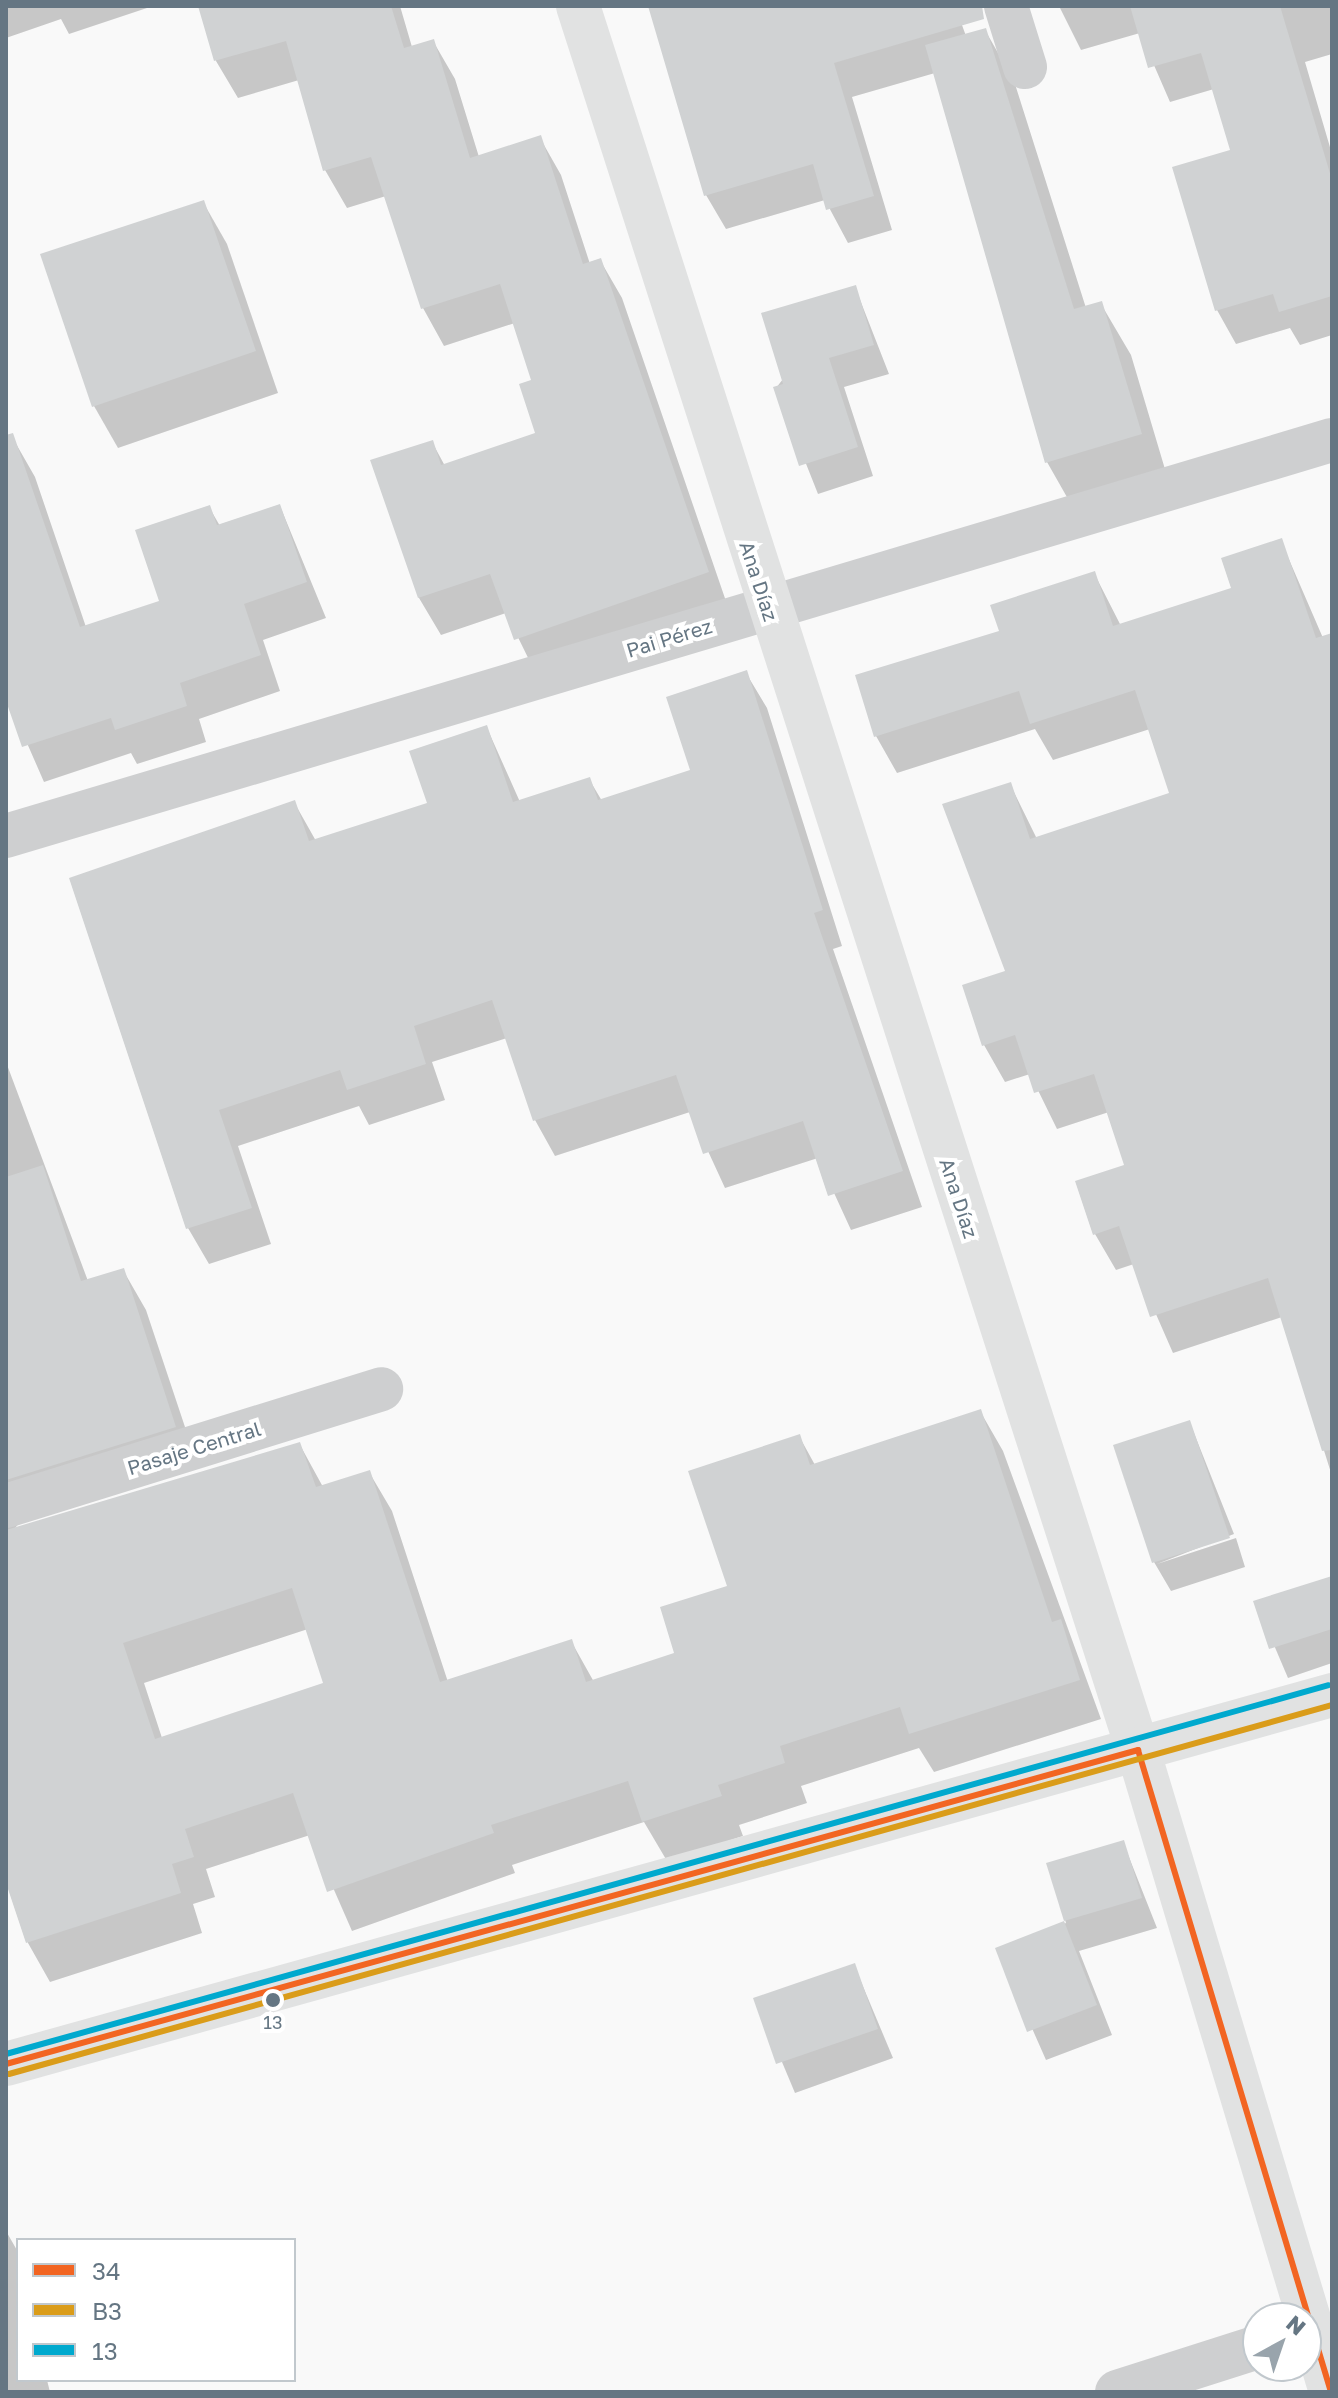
<!DOCTYPE html>
<html>
<head>
<meta charset="utf-8">
<style>
  body { margin:0 }
  #map { position:relative; width:1338px; height:2398px; overflow:hidden; background:#f9f9f9; font-family:"Golos Text",sans-serif }
  div>[style] { position:absolute }
  .shadow>* { inset:0; background:#0003 }
  .building>* { inset:0; background:#d0d2d3 }
  .minor>* { height:44px; margin:-22px; padding:0 22px; transform-origin:22px; border-radius:22px; background:#cecfd0 }
  .secondary>* { height:44px; margin:-22px; padding:0 22px; transform-origin:22px; border-radius:22px; background:#e1e2e2 }
  .primary>* { height:44px; margin:-22px; padding:0 22px; transform-origin:22px; border-radius:22px; background:#e1e2e2 }
  .bus-1>* { height:6px; margin:-3px; padding:0 3px; transform-origin:3px; border-radius:3px; background:#f26522 }
  .bus-2>* { height:6px; margin:-3px; padding:0 3px; transform-origin:3px; border-radius:3px; background:#da9c1a }
  .bus-3>* { height:6px; margin:-3px; padding:0 3px; transform-origin:3px; border-radius:3px; background:#00a9ce }
  .dots>* { width:22px; height:22px; translate:-50% -50%; box-sizing:border-box; border:4px solid #fff; border-radius:50% }
  span { translate:-50% -50%; white-space:nowrap; text-align:center; line-height:1.15; -webkit-text-stroke:8px #fff; paint-order:stroke }
  .bus-label { font-size:18px; color:#657683 }
  .street-label { font-size:20px; color:#657683 }
  .frame { position:absolute; inset:0; border:8px solid #657683; pointer-events:none }
  .legend { position:absolute; left:16px; top:2238px; width:280px; height:144px; box-sizing:border-box; background:#fff; border:2px solid #c1c8cd; margin:0; padding:10px 14px; list-style:none; font-size:24px; color:#657683 }
  .legend li { display:flex; align-items:center; gap:16px; height:40px }
  .legend b { width:40px; border:2px solid #c1c8cd }
  .north { position:absolute; left:1242px; top:2302px; width:80px; height:80px; box-sizing:border-box; background:#fff; border:2px solid #c1c8cd; border-radius:50%; rotate:40deg; font-size:22px; font-weight:700; line-height:32px; text-align:center; color:#657683 }
  .north::after { content:''; display:block; margin:auto; width:28px; height:36px; background:#99a4ac; clip-path:polygon(50% 0,100% 100%,50% 72%,0 100%) }
</style>
</head>
<body>
<div id="map">
  <div class="shadow">
    <div style="clip-path:polygon(6px 6px,153px 6px,69px 34px,61px 19px,6px 38px)"></div>
    <div style="clip-path:polygon(200px 6px,400px 6px,412px 47px,433px 41px,455px 79px,479px 157px,540px 138px,561px 175px,590px 264px,600px 260px,622px 298px,729px 610px,537px 676px,506px 613px,441px 635px,419px 598px,373px 462px,432px 442px,445px 466px,538px 434px,534px 381px,515px 323px,444px 346px,423px 308px,386px 196px,347px 208px,325px 170px,299px 80px,238px 98px,216px 61px)"></div>
    <div style="clip-path:polygon(658px 6px,955px 6px,966px 36px,985px 30px,1014px 81px,1086px 308px,1101px 304px,1131px 355px,1170px 486px,1076px 513px,1047px 462px,935px 73px,852px 97px,892px 230px,848px 243px,825px 200px,726px 229px,706px 195px)"></div>
    <div style="clip-path:polygon(1059px 6px,1332px 6px,1332px 54px,1305px 62px,1332px 154px,1332px 335px,1300px 345px,1290px 328px,1236px 344px,1217px 310px,1233px 151px,1214px 89px,1170px 102px,1140px 33px,1081px 50px)"></div>
    <div style="clip-path:polygon(203px 202px,227px 244px,278px 393px,118px 448px,94px 406px)"></div>
    <div style="clip-path:polygon(855px 287px,889px 374px,844px 387px,873px 476px,818px 494px,776px 388px)"></div>
    <div style="clip-path:polygon(15px 442px,35px 477px,86px 627px,161px 602px,209px 507px,220px 526px,280px 506px,326px 618px,263px 640px,280px 691px,199px 719px,206px 742px,137px 764px,131px 753px,44px 782px,6px 695px,6px 445px)"></div>
    <div style="clip-path:polygon(1281px 541px,1323px 638px,1332px 635px,1332px 1476px,1282px 1317px,1173px 1353px,1134px 1264px,1116px 1270px,1095px 1234px,1127px 1166px,1109px 1112px,1057px 1129px,1030px 1074px,1005px 1082px,984px 1045px,1008px 972px,1010px 784px,1037px 839px,1171px 794px,1150px 729px,1053px 760px,1035px 729px,897px 773px,876px 736px,1001px 632px,1094px 573px,1121px 626px,1233px 589px)"></div>
    <div style="clip-path:polygon(746px 673px,767px 708px,842px 946px,833px 949px,922px 1207px,851px 1230px,818px 1158px,725px 1188px,690px 1112px,555px 1156px,535px 1120px,507px 1038px,432px 1062px,445px 1100px,369px 1125px,359px 1106px,238px 1146px,271px 1244px,209px 1264px,188px 1228px,71px 879px,294px 802px,316px 841px,429px 804px,487px 728px,520px 802px,589px 779px,602px 801px,693px 771px)"></div>
    <div style="clip-path:polygon(evenodd,6px 1062px,88px 1281px,123px 1270px,146px 1310px,198px 1466px,20px 1522px,11px 1533px,300px 1445px,323px 1487px,369px 1472px,392px 1511px,448px 1682px,571px 1641px,594px 1682px,677px 1654px,729px 1587px,799px 1436px,815px 1465px,980px 1411px,1003px 1451px,1101px 1719px,934px 1772px,919px 1748px,801px 1786px,807px 1803px,739px 1825px,743px 1836px,667px 1861px,644px 1822px,512px 1865px,515px 1873px,352px 1931px,310px 1835px,206px 1869px,215px 1897px,193px 1904px,202px 1933px,50px 1982px,28px 1943px,6px 1873px,6px 1062px,308px 1629px,326px 1684px,162px 1738px,144px 1683px,308px 1629px)"></div>
    <div style="clip-path:polygon(1190px 1423px,1234px 1534px,1157px 1564px,1236px 1538px,1245px 1567px,1171px 1591px,1154px 1562px,1116px 1447px)"></div>
    <div style="clip-path:polygon(1332px 1578px,1332px 1663px,1288px 1678px,1256px 1603px)"></div>
    <div style="clip-path:polygon(1123px 1842px,1157px 1928px,1079px 1951px,1112px 2035px,1046px 2060px,997px 1949px,1066px 1923px,1049px 1865px)"></div>
    <div style="clip-path:polygon(854px 1965px,893px 2058px,795px 2093px,756px 2000px)"></div>
    <div style="clip-path:polygon(6px 2231px,18px 2252px,18px 2380px,47px 2380px,50px 2392px,6px 2392px)"></div>
  </div>
  <div class="building">
    <div style="clip-path:polygon(198px 6px,391px 6px,404px 48px,434px 39px,470px 158px,541px 135px,583px 264px,601px 258px,709px 572px,514px 640px,490px 574px,418px 598px,370px 460px,433px 440px,441px 465px,535px 433px,519px 384px,531px 380px,500px 284px,421px 309px,371px 157px,323px 171px,286px 41px,214px 61px)"></div>
    <div style="clip-path:polygon(648px 6px,982px 6px,984px 19px,834px 63px,874px 196px,826px 210px,813px 164px,704px 196px)"></div>
    <div style="clip-path:polygon(1130px 6px,1280px 6px,1332px 180px,1332px 296px,1279px 312px,1273px 294px,1215px 311px,1172px 167px,1230px 150px,1201px 53px,1148px 68px)"></div>
    <div style="clip-path:polygon(986px 28px,1074px 309px,1102px 301px,1142px 434px,1045px 463px,925px 45px)"></div>
    <div style="clip-path:polygon(204px 200px,256px 351px,92px 407px,40px 254px)"></div>
    <div style="clip-path:polygon(856px 285px,874px 345px,829px 358px,858px 447px,799px 466px,773px 387px,783px 384px,761px 313px)"></div>
    <div style="clip-path:polygon(13px 433px,80px 627px,159px 601px,135px 530px,210px 505px,217px 525px,280px 504px,307px 582px,244px 604px,261px 655px,180px 683px,187px 706px,115px 730px,111px 718px,22px 747px,6px 701px,6px 435px)"></div>
    <div style="clip-path:polygon(1282px 538px,1316px 638px,1332px 633px,1332px 1450px,1322px 1451px,1268px 1278px,1150px 1317px,1119px 1226px,1093px 1235px,1075px 1181px,1124px 1165px,1094px 1074px,1034px 1093px,1015px 1035px,982px 1046px,962px 985px,1005px 971px,942px 804px,1011px 782px,1030px 839px,1169px 793px,1135px 690px,1030px 724px,1019px 691px,874px 737px,855px 675px,999px 631px,990px 605px,1095px 571px,1113px 626px,1231px 588px,1221px 558px)"></div>
    <div style="clip-path:polygon(747px 670px,823px 910px,814px 913px,903px 1171px,828px 1196px,803px 1121px,703px 1154px,676px 1075px,533px 1121px,492px 1000px,414px 1026px,426px 1064px,347px 1090px,340px 1070px,219px 1110px,252px 1208px,186px 1229px,69px 878px,295px 800px,309px 841px,427px 803px,409px 751px,487px 725px,513px 802px,590px 777px,598px 800px,690px 770px,666px 697px)"></div>
    <div style="clip-path:polygon(43px 1165px,81px 1281px,124px 1268px,176px 1427px,6px 1480px,6px 1177px)"></div>
    <div style="clip-path:polygon(evenodd,981px 1409px,1052px 1622px,1061px 1619px,1080px 1680px,909px 1734px,900px 1707px,780px 1746px,785px 1763px,718px 1785px,722px 1796px,642px 1822px,628px 1781px,491px 1825px,494px 1833px,327px 1892px,293px 1793px,185px 1829px,194px 1857px,172px 1864px,181px 1893px,26px 1943px,6px 1883px,6px 1530px,300px 1442px,316px 1487px,370px 1470px,440px 1682px,572px 1639px,586px 1682px,674px 1653px,660px 1607px,727px 1586px,688px 1471px,800px 1434px,810px 1465px,981px 1409px,292px 1588px,323px 1683px,155px 1739px,123px 1643px,292px 1588px)"></div>
    <div style="clip-path:polygon(1190px 1420px,1230px 1538px,1152px 1563px,1113px 1445px)"></div>
    <div style="clip-path:polygon(1332px 1576px,1332px 1629px,1269px 1649px,1253px 1601px)"></div>
    <div style="clip-path:polygon(1124px 1840px,1142px 1898px,1064px 1921px,1046px 1863px)"></div>
    <div style="clip-path:polygon(1064px 1921px,1097px 2005px,1027px 2032px,995px 1948px)"></div>
    <div style="clip-path:polygon(855px 1963px,878px 2029px,776px 2064px,753px 1998px)"></div>
  </div>
  <div class="minor">
    <div style="left:1006px;top:6px;width:64px;rotate:72.7deg"></div>
    <div style="left:6px;top:836px;width:1384px;rotate:-16.63deg"></div>
    <div style="left:6px;top:1506px;width:393px;rotate:-17.3deg"></div>
    <div style="left:1117px;top:2392px;width:148px;rotate:-17.7deg"></div>
  </div>
  <div class="secondary">
    <div style="left:578px;top:6px;width:1832px;rotate:72.2deg"></div>
    <div style="left:1138px;top:1750px;width:670px;rotate:73.27deg"></div>
  </div>
  <div class="primary">
    <div style="left:6px;top:2064px;width:1376px;rotate:-15.55deg"></div>
  </div>
  <div class="bus-1">
    <div style="left:6px;top:2064px;width:1175px;rotate:-15.5deg"></div>
    <div style="left:1138px;top:1750px;width:670px;rotate:73.27deg"></div>
  </div>
  <div class="bus-2">
    <div style="left:9px;top:2074px;width:1373px;rotate:-15.58deg"></div>
  </div>
  <div class="bus-3">
    <div style="left:6px;top:2054px;width:1373px;rotate:-15.58deg"></div>
  </div>
  <div class="dots">
    <div style="left:273px;top:2000px;background:#657683"></div>
  </div>
  <div class="bus-label">
    <span style="left:273px;top:2022px">13</span>
  </div>
  <div class="street-label">
    <span style="left:759px;top:581px;rotate:72deg">Ana Díaz</span>
    <span style="left:669px;top:638px;rotate:-17deg">Pai Pérez</span>
    <span style="left:959px;top:1198px;rotate:72deg">Ana Díaz</span>
    <span style="left:194px;top:1448px;rotate:-17deg">Pasaje Central</span>
  </div>
  <div class="frame"></div>
  <ul class="legend">
  <li><b style="height:10px;background:#f26522"></b>34</li>
  <li><b style="height:10px;background:#da9c1a"></b>B3</li>
  <li><b style="height:10px;background:#00a9ce"></b>13</li>
  </ul>
  <div class="north">N</div>
</div>
</body>
</html>
